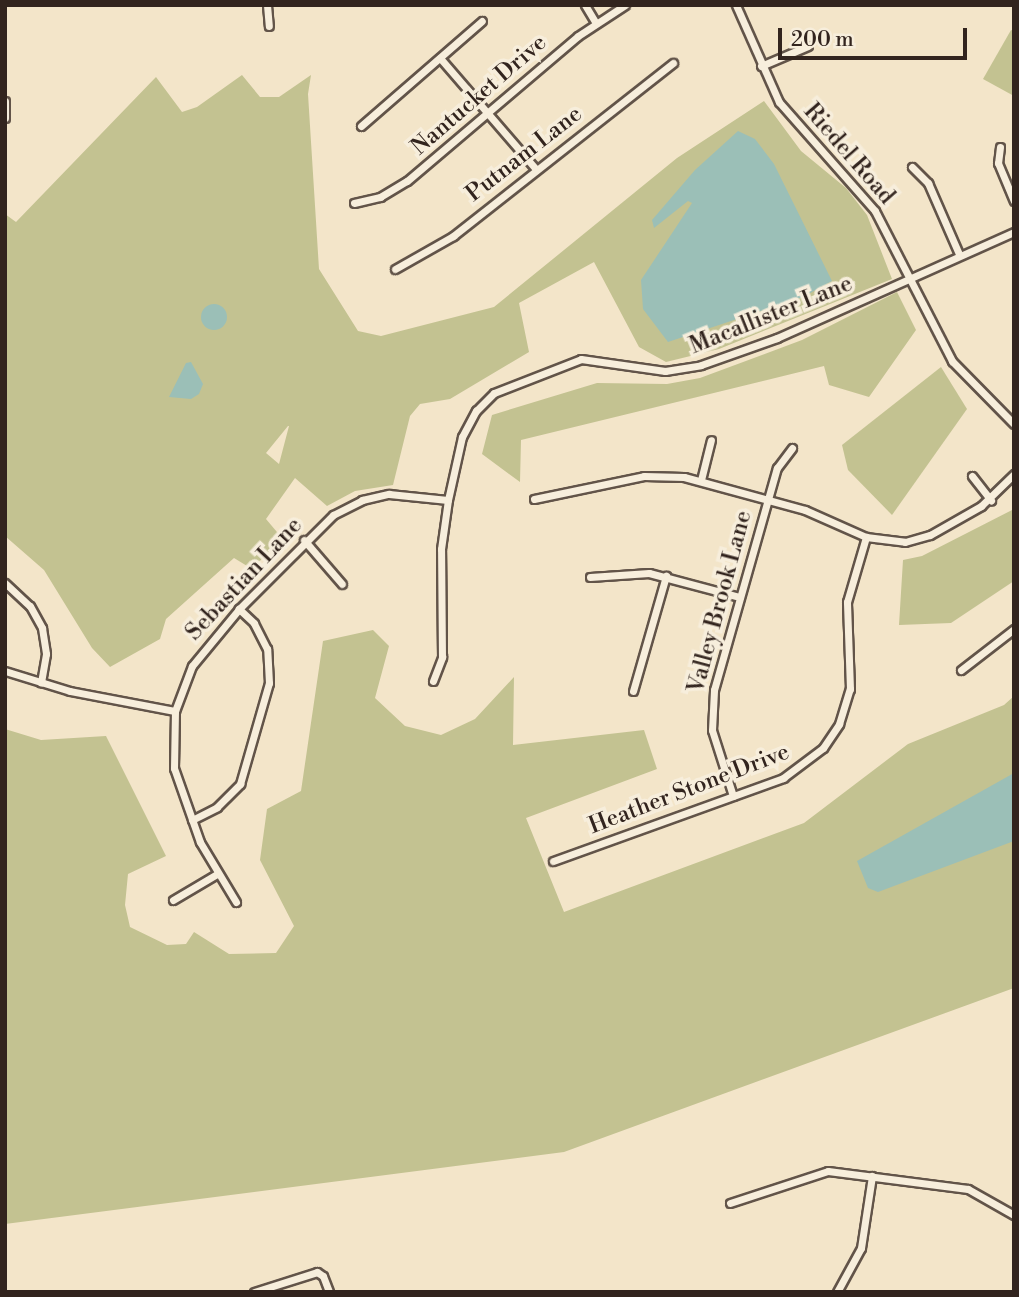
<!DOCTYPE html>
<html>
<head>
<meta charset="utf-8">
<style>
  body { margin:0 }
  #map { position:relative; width:1019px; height:1297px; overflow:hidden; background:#f3e5c9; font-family:"Libre Bodoni",serif }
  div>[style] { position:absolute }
  .green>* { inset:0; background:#c3c291 }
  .water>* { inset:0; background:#9bbfb7 }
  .round { border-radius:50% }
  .roads { filter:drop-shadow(2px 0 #625449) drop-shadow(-2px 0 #625449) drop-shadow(0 2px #625449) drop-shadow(0 -2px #625449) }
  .minor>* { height:7px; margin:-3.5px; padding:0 3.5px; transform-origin:3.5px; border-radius:3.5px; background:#f7eedc }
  span { translate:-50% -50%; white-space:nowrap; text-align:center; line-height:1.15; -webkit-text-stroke:7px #f7eedc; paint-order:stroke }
  .street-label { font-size:23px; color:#32241e }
  .frame { position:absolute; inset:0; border:7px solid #32241e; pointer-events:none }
  .scale { position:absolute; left:778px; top:28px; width:189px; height:32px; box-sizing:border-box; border:4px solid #32241e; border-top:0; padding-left:9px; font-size:21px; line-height:24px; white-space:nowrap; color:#32241e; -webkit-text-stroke:5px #f7eedc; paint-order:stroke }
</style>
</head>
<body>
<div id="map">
  <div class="green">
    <div style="clip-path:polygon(1011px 30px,1014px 31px,1014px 96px,983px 79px)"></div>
    <div style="clip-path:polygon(evenodd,242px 75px,260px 97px,279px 97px,311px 75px,308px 94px,319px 269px,358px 331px,381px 336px,494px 307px,677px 158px,764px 101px,801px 151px,846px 188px,867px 215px,892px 279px,719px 349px,666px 362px,639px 347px,594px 262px,519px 303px,529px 352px,450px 399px,420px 404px,410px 416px,393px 485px,355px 491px,327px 506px,295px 478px,266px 519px,282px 538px,252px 569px,234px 558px,166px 619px,160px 639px,110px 667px,92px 648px,44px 570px,5px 536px,5px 214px,16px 222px,156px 77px,182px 112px,197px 107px,242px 75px,288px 426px,289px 426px,279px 464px,266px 453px,288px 426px)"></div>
    <div style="clip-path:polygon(897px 292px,916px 330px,869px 397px,829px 385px,824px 366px,521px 440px,520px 482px,482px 454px,492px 415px,597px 383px,667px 384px,700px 378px,802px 340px)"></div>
    <div style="clip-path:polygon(941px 367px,967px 409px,892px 515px,848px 470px,842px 445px)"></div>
    <div style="clip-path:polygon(1014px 509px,1014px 581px,951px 623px,899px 625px,903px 560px,922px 556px)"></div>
    <div style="clip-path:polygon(373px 630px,389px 646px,375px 698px,405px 726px,441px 735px,475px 719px,514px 677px,513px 745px,644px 730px,657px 769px,526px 818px,564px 912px,804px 823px,908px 744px,1004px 705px,1014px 696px,1014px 988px,564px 1152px,5px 1224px,5px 729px,41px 740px,106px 736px,166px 856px,128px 874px,125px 905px,130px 927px,167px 945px,186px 944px,194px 932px,229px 954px,276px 953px,294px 926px,260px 860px,267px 809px,301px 791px,323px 641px)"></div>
  </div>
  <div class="water">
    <div style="clip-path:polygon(738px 131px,755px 139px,774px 164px,832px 281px,803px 297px,668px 342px,643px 309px,641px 280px,692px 203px,688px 201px,654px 228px,652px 220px,695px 170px)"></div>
    <div class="round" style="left:201px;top:304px;width:26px;height:26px"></div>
    <div style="clip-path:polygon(191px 362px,203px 384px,199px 394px,191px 399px,169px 397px,186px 363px)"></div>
    <div style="clip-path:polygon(1014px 773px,1014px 841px,878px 892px,868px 888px,857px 861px)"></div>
  </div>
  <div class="roads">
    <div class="minor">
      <div style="left:267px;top:5px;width:21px;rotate:85deg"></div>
      <div style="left:585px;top:5px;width:21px;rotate:59deg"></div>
      <div style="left:736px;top:5px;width:106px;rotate:66.1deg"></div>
      <div style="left:779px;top:102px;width:145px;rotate:48.6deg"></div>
      <div style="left:875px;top:211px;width:169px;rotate:62.8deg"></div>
      <div style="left:952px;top:361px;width:88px;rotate:45.5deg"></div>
      <div style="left:440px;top:58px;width:145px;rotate:49.2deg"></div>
      <div style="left:761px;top:66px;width:51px;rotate:-23.1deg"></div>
      <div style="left:5px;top:101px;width:17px;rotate:90deg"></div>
      <div style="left:361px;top:126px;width:160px;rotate:-41deg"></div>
      <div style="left:1000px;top:147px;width:16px;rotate:97deg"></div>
      <div style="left:998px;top:163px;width:41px;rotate:67.2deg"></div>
      <div style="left:912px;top:167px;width:23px;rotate:45deg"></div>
      <div style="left:928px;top:183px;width:77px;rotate:66.4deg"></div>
      <div style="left:354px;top:203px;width:27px;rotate:-13deg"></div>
      <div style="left:380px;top:197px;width:31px;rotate:-31deg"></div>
      <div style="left:407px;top:181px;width:224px;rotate:-40.3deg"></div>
      <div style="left:578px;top:36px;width:56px;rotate:-33.4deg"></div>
      <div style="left:395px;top:269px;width:67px;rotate:-29.6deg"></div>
      <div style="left:453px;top:236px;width:280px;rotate:-38.2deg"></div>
      <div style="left:972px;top:476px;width:31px;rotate:52deg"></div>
      <div style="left:701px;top:480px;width:41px;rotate:-76deg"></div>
      <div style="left:534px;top:499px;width:112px;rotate:-11.8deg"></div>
      <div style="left:644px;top:476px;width:40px;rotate:1.4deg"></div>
      <div style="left:684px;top:477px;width:125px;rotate:15.3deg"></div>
      <div style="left:805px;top:510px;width:67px;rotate:23.9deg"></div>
      <div style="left:866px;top:537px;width:39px;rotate:7deg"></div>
      <div style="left:905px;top:542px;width:26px;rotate:-16deg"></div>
      <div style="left:930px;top:535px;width:59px;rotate:-29.6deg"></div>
      <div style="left:981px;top:506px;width:46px;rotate:-44.1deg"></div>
      <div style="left:304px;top:540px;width:58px;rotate:49.2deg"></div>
      <div style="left:590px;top:577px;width:59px;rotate:-3.9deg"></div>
      <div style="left:649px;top:573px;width:94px;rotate:14.8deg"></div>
      <div style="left:5px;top:583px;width:34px;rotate:43deg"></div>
      <div style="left:30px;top:606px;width:25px;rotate:61deg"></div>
      <div style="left:42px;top:628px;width:26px;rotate:81deg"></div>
      <div style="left:46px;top:654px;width:29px;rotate:100deg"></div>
      <div style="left:961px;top:670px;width:67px;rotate:-37.7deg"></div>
      <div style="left:5px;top:671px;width:68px;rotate:17.1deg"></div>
      <div style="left:70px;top:691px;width:107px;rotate:10.8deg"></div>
      <div style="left:433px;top:681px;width:26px;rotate:-69deg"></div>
      <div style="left:442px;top:657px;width:108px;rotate:-90.5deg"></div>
      <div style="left:441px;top:549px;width:49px;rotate:-81.9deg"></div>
      <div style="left:448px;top:500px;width:65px;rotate:-77.5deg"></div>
      <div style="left:462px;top:437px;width:30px;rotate:-62deg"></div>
      <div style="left:476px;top:411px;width:25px;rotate:-45deg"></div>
      <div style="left:494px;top:393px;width:93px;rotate:-21.3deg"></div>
      <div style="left:581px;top:359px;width:85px;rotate:8.1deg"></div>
      <div style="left:665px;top:371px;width:36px;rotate:-9deg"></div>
      <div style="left:701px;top:365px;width:81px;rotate:-19.6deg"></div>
      <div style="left:777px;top:338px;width:260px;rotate:-24.1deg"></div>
      <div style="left:633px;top:691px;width:120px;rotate:-74deg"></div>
      <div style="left:733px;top:796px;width:69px;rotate:-107.7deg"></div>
      <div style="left:712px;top:730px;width:40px;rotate:-87.1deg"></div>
      <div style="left:714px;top:690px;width:231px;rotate:-74.2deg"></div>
      <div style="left:777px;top:468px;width:25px;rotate:-53deg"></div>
      <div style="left:192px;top:820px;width:28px;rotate:-27deg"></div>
      <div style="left:217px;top:807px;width:33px;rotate:-45deg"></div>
      <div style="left:240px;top:784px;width:105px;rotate:-74deg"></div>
      <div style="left:269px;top:683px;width:34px;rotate:-93deg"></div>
      <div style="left:267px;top:649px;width:29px;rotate:-117deg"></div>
      <div style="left:254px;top:623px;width:21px;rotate:-137deg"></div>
      <div style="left:553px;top:861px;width:245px;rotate:-19.8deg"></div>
      <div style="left:783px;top:778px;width:50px;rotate:-36.9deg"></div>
      <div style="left:823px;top:748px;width:29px;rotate:-56deg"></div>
      <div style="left:839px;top:724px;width:37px;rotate:-73deg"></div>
      <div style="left:850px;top:689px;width:87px;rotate:-92deg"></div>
      <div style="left:847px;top:602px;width:68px;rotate:-73.7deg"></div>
      <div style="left:173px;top:900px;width:51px;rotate:-30.6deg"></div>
      <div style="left:236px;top:902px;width:70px;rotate:-121deg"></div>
      <div style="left:200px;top:842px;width:78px;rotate:-109.4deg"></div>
      <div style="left:174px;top:768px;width:57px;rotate:-89deg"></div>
      <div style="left:175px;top:711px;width:48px;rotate:-69.3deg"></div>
      <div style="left:192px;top:666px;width:74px;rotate:-50.5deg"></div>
      <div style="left:239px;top:609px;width:133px;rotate:-45deg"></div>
      <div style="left:333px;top:515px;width:33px;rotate:-27deg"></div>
      <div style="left:362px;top:500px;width:28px;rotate:-13deg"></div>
      <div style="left:389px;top:494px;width:59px;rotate:5.8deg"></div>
      <div style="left:730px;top:1203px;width:103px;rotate:-18.1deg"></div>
      <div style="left:828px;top:1171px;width:141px;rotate:7.3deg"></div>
      <div style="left:968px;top:1189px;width:53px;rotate:29.5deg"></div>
      <div style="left:254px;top:1292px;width:66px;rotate:-17.6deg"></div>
      <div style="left:317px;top:1272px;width:7px;rotate:34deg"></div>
      <div style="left:323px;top:1276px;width:17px;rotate:69deg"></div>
      <div style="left:837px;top:1292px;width:50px;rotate:-61.4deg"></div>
      <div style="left:861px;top:1248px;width:73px;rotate:-81.3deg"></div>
    </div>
  </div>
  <div class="street-label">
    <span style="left:479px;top:95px;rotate:-41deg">Nantucket Drive</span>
    <span style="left:524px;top:154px;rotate:-38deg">Putnam Lane</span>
    <span style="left:849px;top:154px;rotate:49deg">Riedel Road</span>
    <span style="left:771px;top:315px;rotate:-22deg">Macallister Lane</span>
    <span style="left:244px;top:579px;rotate:-47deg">Sebastian Lane</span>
    <span style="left:720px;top:602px;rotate:-75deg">Valley Brook Lane</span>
    <span style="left:689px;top:789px;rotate:-21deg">Heather Stone Drive</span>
  </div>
  <div class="frame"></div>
  <div class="scale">200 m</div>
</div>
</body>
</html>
